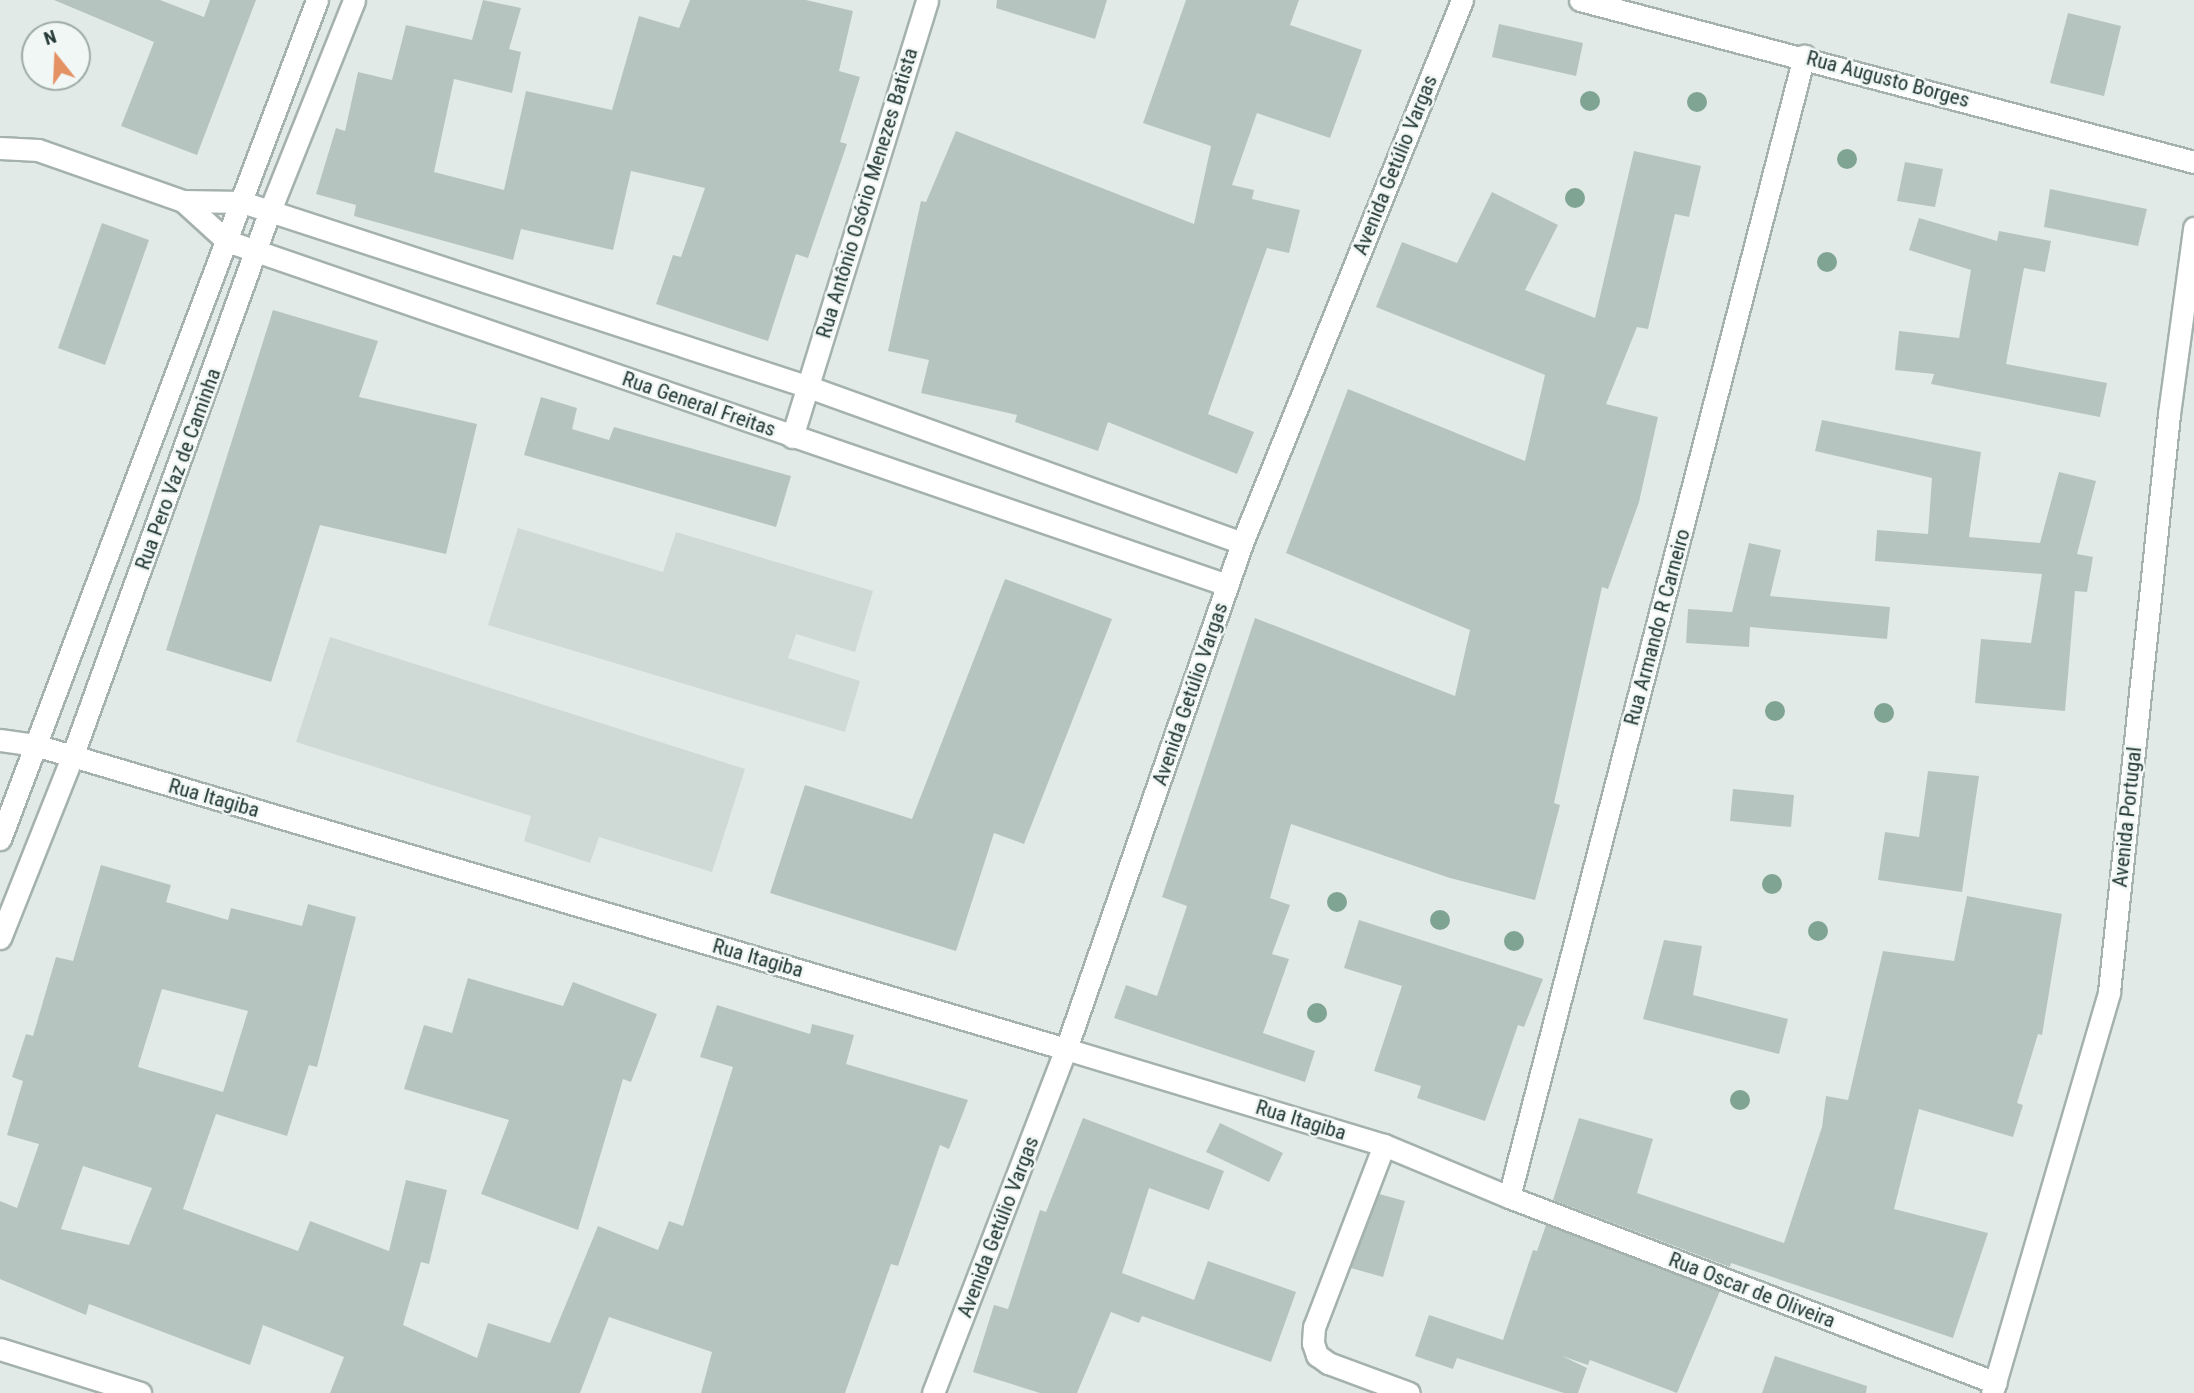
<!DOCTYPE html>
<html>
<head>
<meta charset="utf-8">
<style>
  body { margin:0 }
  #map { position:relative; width:2194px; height:1393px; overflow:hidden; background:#e1eae7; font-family:"Roboto Condensed",sans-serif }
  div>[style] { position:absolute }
  .built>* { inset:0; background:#cfd9d6 }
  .building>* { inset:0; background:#b6c4c0 }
  .roads { filter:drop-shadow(2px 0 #a4b1ae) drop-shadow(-2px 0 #a4b1ae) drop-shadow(0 2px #a4b1ae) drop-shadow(0 -2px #a4b1ae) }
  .lane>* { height:21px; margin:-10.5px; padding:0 10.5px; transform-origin:10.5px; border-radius:10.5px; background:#fff }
  .street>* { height:21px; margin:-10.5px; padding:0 10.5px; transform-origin:10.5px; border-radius:10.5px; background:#fff }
  .secondary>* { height:21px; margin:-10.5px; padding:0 10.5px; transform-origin:10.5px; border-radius:10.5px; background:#fff }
  .trees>* { width:20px; height:20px; margin:-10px; border-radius:50%; background:#80a493 }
  span { translate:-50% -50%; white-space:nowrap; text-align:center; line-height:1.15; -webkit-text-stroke:5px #f1f7f4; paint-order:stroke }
  .street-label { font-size:21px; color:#233835 }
  .north { position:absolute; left:21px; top:21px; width:70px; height:70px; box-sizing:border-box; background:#f1f7f4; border:2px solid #9faba8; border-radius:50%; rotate:342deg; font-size:19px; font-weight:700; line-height:28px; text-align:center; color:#233835 }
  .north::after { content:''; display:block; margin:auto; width:24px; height:32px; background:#e49164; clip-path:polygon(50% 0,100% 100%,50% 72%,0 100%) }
</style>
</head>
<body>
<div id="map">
  <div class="built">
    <div style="clip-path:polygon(518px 528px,663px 572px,676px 532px,873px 591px,855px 652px,796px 634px,788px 658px,860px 681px,845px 732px,488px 625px)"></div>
    <div style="clip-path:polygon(330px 637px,745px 769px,712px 872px,599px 837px,590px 863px,524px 841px,531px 816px,296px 742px)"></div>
  </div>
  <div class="building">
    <div style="clip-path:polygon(54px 0,160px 0,204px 17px,210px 0,256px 0,197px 155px,121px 126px,154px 42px)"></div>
    <div style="clip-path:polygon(483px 0,521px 8px,509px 49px,521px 52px,512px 93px,454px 79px,434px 172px,504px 190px,526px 91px,612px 110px,639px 16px,679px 28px,690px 0,806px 0,853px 11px,839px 71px,860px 77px,840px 142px,847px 144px,808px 258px,796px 254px,768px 341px,656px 304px,673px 255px,681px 257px,705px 188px,631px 171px,613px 250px,521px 229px,513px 260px,354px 216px,356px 205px,316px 194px,336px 128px,345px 131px,358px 72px,392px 80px,406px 25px,472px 40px)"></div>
    <div style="clip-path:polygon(997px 0,1107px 0,1095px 39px,996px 8px)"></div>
    <div style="clip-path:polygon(1186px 0,1299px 0,1290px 25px,1362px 50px,1330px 138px,1257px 113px,1232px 185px,1254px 190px,1252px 199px,1300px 210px,1289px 253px,1267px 248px,1208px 414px,1254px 432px,1237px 474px,1108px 422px,1098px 451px,1015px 422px,1017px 415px,921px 393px,929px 360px,888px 351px,921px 201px,926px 202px,956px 131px,1194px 224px,1211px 146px,1143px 123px)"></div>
    <div style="clip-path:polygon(2068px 13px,2121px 26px,2104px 96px,2050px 83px)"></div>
    <div style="clip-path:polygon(1499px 24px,1583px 43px,1576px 76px,1492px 57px)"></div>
    <div style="clip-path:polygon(1634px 151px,1701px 166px,1689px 217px,1675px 214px,1648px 329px,1637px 327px,1606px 404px,1658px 417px,1639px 502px,1608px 589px,1602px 587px,1554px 803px,1560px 805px,1535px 900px,1450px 878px,1291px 824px,1270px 898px,1290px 905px,1272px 954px,1289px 959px,1263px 1033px,1315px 1051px,1305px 1082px,1114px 1018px,1126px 985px,1157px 996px,1187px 906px,1162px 897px,1255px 618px,1455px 696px,1470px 630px,1286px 553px,1348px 389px,1525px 461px,1545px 375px,1376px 307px,1402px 242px,1457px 263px,1492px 192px,1558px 225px,1525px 290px,1595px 318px)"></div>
    <div style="clip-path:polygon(1905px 162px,1943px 169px,1935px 207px,1897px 201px)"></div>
    <div style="clip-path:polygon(2050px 189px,2147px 209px,2138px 246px,2044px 227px)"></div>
    <div style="clip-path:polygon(1919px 218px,1997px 241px,1999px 231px,2051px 241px,2045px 272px,2024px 268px,2006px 364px,2107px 383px,2100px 417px,1931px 384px,1934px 374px,1895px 370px,1899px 331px,1959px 338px,1971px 270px,1909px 250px)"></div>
    <div style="clip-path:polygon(102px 223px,149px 240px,105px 365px,58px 348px)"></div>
    <div style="clip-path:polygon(273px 310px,378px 341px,359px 397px,477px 424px,446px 554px,320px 525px,271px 682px,166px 650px)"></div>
    <div style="clip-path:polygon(541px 397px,577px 408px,572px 429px,609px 440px,614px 427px,791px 476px,776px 527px,524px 455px)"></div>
    <div style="clip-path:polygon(1822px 420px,1981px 452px,1969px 537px,2040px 543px,2059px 472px,2096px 481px,2077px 554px,2093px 557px,2087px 592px,2075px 591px,2065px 711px,1975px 703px,1981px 639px,2031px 643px,2042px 574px,1875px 561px,1877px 530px,1928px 534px,1932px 478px,1815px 451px)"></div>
    <div style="clip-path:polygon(1749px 543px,1781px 550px,1770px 596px,1890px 607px,1887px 639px,1750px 627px,1749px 647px,1686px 643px,1688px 609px,1732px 612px)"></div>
    <div style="clip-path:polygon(1005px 579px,1112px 619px,1024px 844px,994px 833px,956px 951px,770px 893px,805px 785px,912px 819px)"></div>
    <div style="clip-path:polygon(1928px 771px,1979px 776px,1962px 892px,1878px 880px,1885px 832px,1919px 837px)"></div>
    <div style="clip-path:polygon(1733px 789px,1794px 795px,1791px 827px,1730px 821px)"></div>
    <div style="clip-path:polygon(evenodd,101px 865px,171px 885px,166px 902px,228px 920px,231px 908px,302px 926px,308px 904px,356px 917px,317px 1067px,309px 1065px,287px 1136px,216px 1114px,183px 1209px,298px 1251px,310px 1221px,389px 1251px,406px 1180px,447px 1190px,429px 1264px,421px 1262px,403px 1325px,477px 1358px,488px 1323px,550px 1343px,598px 1226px,658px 1250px,669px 1221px,683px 1226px,733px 1067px,700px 1057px,717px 1005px,810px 1034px,812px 1024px,854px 1035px,846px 1064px,968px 1100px,949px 1149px,940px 1145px,898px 1266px,891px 1264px,845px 1393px,701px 1393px,712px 1352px,609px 1317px,580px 1393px,330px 1393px,344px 1357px,263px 1325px,250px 1365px,89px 1304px,86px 1315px,0 1279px,0 1201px,17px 1208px,39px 1144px,7px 1135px,23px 1081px,12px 1077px,26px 1034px,33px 1036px,56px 957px,73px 961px,101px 865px,162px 989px,248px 1011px,223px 1092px,138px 1067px,162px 989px,101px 865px,83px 1166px,152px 1188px,129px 1245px,61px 1229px,83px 1166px)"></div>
    <div style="clip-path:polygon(1967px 896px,2062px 914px,2042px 1035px,2038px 1034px,2017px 1103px,2023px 1105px,2013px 1137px,1919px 1109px,1894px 1209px,1988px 1233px,1953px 1338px,1731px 1263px,1730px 1267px,1553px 1200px,1579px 1118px,1653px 1139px,1637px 1193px,1784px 1243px,1822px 1127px,1826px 1096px,1848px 1100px,1883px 951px,1954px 961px)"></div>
    <div style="clip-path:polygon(1359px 920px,1543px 979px,1524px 1027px,1518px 1025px,1485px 1121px,1417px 1098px,1421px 1086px,1374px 1071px,1402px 986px,1344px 968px)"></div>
    <div style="clip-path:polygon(1664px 940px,1702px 946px,1693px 995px,1788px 1019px,1779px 1054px,1643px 1019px)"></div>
    <div style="clip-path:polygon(468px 978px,563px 1006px,573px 982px,657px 1014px,631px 1082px,623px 1079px,578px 1230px,481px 1194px,509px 1120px,404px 1089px,424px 1025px,452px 1033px)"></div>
    <div style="clip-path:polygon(1083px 1118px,1224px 1171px,1209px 1210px,1149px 1188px,1122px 1273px,1194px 1300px,1208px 1261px,1296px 1292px,1271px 1362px,1142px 1316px,1139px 1323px,1111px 1312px,1077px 1393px,1040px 1393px,973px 1372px,994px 1305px,1008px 1309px,1040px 1210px,1046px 1212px)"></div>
    <div style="clip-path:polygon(1220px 1123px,1283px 1153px,1269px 1182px,1206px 1152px)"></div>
    <div style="clip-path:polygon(1379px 1194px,1405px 1201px,1383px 1277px,1351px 1268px)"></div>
    <div style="clip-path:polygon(1546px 1225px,1720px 1291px,1677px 1393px,1590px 1360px,1588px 1365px,1562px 1356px,1587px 1368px,1578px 1393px,1564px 1393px,1457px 1358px,1453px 1369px,1415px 1356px,1429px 1315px,1503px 1340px,1533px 1250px,1537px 1251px)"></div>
    <div style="clip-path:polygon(1775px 1356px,1867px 1386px,1866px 1393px,1762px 1393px)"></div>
  </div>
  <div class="roads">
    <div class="lane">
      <div style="left:1384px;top:1145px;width:195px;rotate:111deg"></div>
      <div style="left:1314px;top:1327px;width:16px;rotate:94deg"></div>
      <div style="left:1313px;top:1343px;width:13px;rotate:72deg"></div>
      <div style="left:1317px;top:1355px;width:14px;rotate:36deg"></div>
      <div style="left:1328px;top:1363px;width:86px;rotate:20.3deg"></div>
    </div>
    <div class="street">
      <div style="left:1509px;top:1197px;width:521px;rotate:20.9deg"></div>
      <div style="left:1992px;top:1393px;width:418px;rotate:-73.7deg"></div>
      <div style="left:2109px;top:992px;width:581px;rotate:-84.07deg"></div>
      <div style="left:2169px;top:414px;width:188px;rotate:-82.3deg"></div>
    </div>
    <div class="secondary">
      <div style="left:1580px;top:0;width:635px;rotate:14.78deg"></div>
      <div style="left:0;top:148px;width:38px;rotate:3deg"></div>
      <div style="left:38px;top:150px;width:154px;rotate:19.4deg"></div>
      <div style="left:183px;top:201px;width:59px;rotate:1deg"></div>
      <div style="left:242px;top:202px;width:593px;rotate:18.07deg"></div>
      <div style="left:806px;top:386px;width:463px;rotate:19.8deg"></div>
      <div style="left:183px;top:201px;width:59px;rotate:42.3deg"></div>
      <div style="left:227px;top:241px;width:1058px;rotate:18.98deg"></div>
      <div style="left:792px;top:437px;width:457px;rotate:-72.8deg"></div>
      <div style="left:0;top:740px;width:35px;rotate:8deg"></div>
      <div style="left:35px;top:745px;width:1075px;rotate:16.43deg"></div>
      <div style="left:1066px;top:1049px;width:332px;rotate:16.8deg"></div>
      <div style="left:1384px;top:1145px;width:135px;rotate:22.6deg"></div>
      <div style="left:1509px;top:1197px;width:1179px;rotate:-75.5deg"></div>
      <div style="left:0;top:839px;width:897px;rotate:-69.3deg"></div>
      <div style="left:0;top:938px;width:195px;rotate:-68.3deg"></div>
      <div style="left:72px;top:757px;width:579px;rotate:-70.09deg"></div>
      <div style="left:269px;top:213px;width:229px;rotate:-68.2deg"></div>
      <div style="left:0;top:1349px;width:147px;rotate:17.4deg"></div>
      <div style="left:933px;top:1393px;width:369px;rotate:-68.9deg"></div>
      <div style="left:1066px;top:1049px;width:536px;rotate:-70.82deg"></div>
      <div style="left:1242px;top:543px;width:586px;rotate:-67.94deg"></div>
    </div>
  </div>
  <div class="trees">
    <div style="left:1590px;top:101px"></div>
    <div style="left:1697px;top:102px"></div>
    <div style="left:1847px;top:159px"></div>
    <div style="left:1575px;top:198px"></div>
    <div style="left:1827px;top:262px"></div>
    <div style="left:1775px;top:711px"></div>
    <div style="left:1884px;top:713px"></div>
    <div style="left:1772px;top:884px"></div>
    <div style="left:1337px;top:902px"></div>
    <div style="left:1440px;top:920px"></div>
    <div style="left:1818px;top:931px"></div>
    <div style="left:1514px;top:941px"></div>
    <div style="left:1317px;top:1013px"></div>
    <div style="left:1740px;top:1100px"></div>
  </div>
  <div class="street-label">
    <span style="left:1888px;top:79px;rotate:15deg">Rua Augusto Borges</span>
    <span style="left:1395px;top:165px;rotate:-68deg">Avenida Getúlio Vargas</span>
    <span style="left:867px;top:193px;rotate:-73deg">Rua Antônio Osório Menezes Batista</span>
    <span style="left:699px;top:404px;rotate:19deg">Rua General Freitas</span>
    <span style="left:178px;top:469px;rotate:-70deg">Rua Pero Vaz de Caminha</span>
    <span style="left:1657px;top:627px;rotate:-75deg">Rua Armando R Carneiro</span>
    <span style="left:1190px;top:694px;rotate:-71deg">Avenida Getúlio Vargas</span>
    <span style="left:214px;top:798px;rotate:16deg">Rua Itagiba</span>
    <span style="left:2127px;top:817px;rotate:-84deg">Avenida Portugal</span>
    <span style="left:758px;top:958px;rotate:16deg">Rua Itagiba</span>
    <span style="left:1301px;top:1120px;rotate:17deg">Rua Itagiba</span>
    <span style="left:998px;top:1227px;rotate:-69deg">Avenida Getúlio Vargas</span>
    <span style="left:1752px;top:1290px;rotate:21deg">Rua Oscar de Oliveira</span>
  </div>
  <div class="north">N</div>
</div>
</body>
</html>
